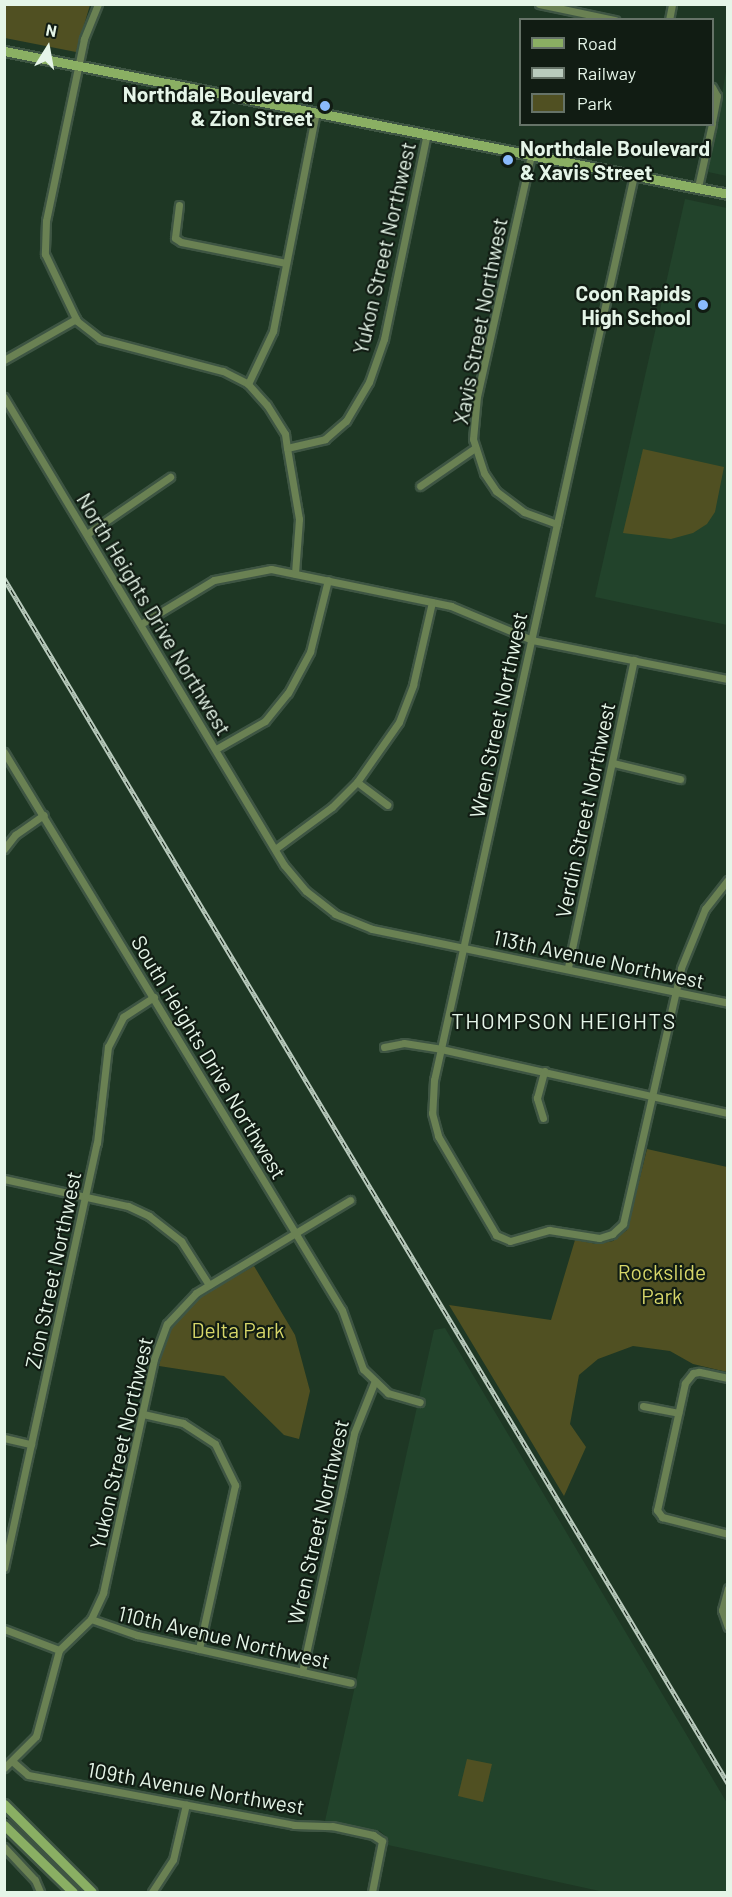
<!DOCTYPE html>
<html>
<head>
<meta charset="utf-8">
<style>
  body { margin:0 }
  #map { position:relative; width:732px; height:1897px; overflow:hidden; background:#1e3724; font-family:Barlow,sans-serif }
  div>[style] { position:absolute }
  .built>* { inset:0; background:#22432b }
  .green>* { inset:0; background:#505022 }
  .roads { filter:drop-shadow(2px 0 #3e5543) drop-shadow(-2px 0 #3e5543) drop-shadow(0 2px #3e5543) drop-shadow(0 -2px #3e5543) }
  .street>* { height:7px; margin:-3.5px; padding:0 3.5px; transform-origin:3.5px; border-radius:3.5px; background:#6a8153 }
  .secondary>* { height:9px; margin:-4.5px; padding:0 4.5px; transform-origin:4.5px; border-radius:4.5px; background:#8aaf63 }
  .rail>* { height:4.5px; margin-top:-2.25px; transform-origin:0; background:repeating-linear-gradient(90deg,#111c13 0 7px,#b9cbbd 0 14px); box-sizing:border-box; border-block:2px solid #b9cbbd }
  .dots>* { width:16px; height:16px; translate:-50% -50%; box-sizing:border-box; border:3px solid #111c13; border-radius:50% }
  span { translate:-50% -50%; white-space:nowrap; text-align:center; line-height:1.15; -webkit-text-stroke:4.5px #111c13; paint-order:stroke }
  .poi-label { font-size:21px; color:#e5f5e8; font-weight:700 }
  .right { translate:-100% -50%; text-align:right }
  .left { translate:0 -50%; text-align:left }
  .street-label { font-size:21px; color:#e5f5e8 }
  .park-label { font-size:21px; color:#d6d669 }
  .neighbourhood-label { font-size:22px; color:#e5f5e8; letter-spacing:1.5px }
  .frame { position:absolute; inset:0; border:6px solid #e5f5e8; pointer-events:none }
  .legend { position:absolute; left:519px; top:18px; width:195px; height:108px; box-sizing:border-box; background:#111c13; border:2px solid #667368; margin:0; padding:8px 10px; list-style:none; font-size:18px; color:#e5f5e8 }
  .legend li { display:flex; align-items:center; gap:12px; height:30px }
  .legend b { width:30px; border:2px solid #667368 }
  .north { position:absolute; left:18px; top:18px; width:60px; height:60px; -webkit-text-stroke:4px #111c13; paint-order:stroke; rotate:11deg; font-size:16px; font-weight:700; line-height:24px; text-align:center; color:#e5f5e8 }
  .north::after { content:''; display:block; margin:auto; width:21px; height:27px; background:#e5f5e8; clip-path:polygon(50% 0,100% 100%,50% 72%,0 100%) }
</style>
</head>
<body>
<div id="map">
  <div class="built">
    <div style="clip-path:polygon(727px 66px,727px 176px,708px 172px)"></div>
    <div style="clip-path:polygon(685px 199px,727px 208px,727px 625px,595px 597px)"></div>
    <div style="clip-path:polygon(445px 1328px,727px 1803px,727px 1892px,604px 1892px,388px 1845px,389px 1839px,380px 1831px,325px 1821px,434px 1330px)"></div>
  </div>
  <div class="green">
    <div style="clip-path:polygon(4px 5px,90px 5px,76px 52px,5px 38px)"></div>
    <div style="clip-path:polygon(643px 449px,724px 467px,715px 512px,707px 524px,693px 533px,671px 539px,623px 533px)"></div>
    <div style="clip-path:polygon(647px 1149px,727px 1167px,727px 1372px,693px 1364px,670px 1351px,633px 1346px,598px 1359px,579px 1375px,570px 1424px,586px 1447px,564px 1496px,449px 1305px,551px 1320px,575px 1240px,597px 1244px,613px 1241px,627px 1230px)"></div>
    <div style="clip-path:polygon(254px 1266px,295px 1335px,310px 1391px,299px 1439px,284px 1435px,224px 1376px,159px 1366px,166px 1337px,181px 1313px,199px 1297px)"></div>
    <div style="clip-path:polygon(467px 1759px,492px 1764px,483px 1802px,458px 1796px)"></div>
  </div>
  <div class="roads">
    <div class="street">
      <div style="left:98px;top:4px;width:38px;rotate:112deg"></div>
      <div style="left:84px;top:39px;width:186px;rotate:101.8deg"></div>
      <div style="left:46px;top:221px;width:33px;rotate:92deg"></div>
      <div style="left:45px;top:254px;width:74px;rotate:64.5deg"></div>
      <div style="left:77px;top:321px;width:29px;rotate:38deg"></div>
      <div style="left:100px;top:339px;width:127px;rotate:14.6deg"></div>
      <div style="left:223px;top:371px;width:28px;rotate:27deg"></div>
      <div style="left:248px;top:384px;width:28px;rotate:48deg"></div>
      <div style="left:267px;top:405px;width:34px;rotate:58deg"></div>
      <div style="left:285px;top:434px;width:14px;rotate:82deg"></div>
      <div style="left:287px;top:448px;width:72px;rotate:80.4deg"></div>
      <div style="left:299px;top:519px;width:55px;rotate:94.2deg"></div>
      <div style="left:539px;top:4px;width:78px;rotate:11.9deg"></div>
      <div style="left:669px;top:20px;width:16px;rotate:-79deg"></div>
      <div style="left:712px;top:87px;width:10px;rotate:61deg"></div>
      <div style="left:717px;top:96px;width:25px;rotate:101deg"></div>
      <div style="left:531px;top:155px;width:247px;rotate:102.6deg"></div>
      <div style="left:477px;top:396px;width:43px;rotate:95.3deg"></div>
      <div style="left:473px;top:439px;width:36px;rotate:72deg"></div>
      <div style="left:484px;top:473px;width:22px;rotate:56deg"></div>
      <div style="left:496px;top:491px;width:35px;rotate:37deg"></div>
      <div style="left:524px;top:512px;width:35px;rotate:20deg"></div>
      <div style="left:634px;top:175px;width:927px;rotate:102.46deg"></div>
      <div style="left:434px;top:1080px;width:33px;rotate:93deg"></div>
      <div style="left:432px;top:1113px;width:24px;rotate:75deg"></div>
      <div style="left:438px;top:1136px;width:115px;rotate:59.6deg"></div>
      <div style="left:496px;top:1235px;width:15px;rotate:23deg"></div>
      <div style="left:510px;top:1241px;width:41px;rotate:-15.8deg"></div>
      <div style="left:549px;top:1230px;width:51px;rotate:9.1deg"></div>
      <div style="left:599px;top:1238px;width:14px;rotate:-17deg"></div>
      <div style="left:612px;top:1234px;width:15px;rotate:-42deg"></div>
      <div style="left:623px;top:1224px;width:262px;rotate:-77.2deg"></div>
      <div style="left:681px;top:968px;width:64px;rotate:-67.9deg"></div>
      <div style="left:705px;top:909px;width:37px;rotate:-52deg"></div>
      <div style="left:698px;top:187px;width:65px;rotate:-77.5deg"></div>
      <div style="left:179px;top:205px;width:33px;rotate:97deg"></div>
      <div style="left:175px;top:238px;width:7px;rotate:34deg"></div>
      <div style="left:181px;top:242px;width:107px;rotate:11.3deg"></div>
      <div style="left:4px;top:360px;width:83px;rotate:-29.7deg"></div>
      <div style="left:248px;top:384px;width:59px;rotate:-64.7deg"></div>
      <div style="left:273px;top:331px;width:223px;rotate:-78.9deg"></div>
      <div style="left:4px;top:397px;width:545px;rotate:59.11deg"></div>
      <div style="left:284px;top:865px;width:34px;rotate:50deg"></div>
      <div style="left:306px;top:891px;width:37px;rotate:38deg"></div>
      <div style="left:335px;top:914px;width:40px;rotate:22deg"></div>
      <div style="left:372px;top:929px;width:364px;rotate:11.7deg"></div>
      <div style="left:287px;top:448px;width:39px;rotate:-13deg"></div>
      <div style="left:325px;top:439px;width:28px;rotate:-41deg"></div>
      <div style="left:346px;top:421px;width:45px;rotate:-59.5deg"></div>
      <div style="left:369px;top:382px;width:46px;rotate:-70.8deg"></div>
      <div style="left:384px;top:339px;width:209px;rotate:-78.2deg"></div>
      <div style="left:420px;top:486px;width:67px;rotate:-34.6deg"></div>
      <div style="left:87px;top:534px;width:101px;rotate:-34.5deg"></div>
      <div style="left:141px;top:624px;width:85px;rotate:-31.1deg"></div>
      <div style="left:214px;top:580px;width:58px;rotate:-10.9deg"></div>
      <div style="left:271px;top:569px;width:184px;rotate:11.6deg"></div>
      <div style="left:451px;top:606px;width:88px;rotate:22.8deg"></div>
      <div style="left:532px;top:640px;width:200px;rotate:11.3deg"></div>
      <div style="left:216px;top:749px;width:56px;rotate:-29.7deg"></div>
      <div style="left:265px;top:721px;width:36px;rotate:-51deg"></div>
      <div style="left:288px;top:693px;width:47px;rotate:-61.8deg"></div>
      <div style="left:310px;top:652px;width:74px;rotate:-76deg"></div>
      <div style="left:4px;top:752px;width:652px;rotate:58.8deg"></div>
      <div style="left:342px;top:1310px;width:63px;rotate:70.4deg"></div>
      <div style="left:363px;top:1369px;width:35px;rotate:44deg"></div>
      <div style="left:388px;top:1393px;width:33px;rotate:16deg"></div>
      <div style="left:613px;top:763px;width:69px;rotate:13.4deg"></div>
      <div style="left:357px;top:782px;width:38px;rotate:37deg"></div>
      <div style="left:4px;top:849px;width:18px;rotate:-52deg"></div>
      <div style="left:15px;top:835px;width:35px;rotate:-35deg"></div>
      <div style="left:275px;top:849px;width:71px;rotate:-36.4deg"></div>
      <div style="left:332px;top:807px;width:35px;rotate:-45deg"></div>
      <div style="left:357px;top:782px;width:73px;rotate:-55deg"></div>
      <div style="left:399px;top:722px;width:40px;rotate:-69deg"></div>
      <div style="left:413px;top:685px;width:85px;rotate:-77.1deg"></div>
      <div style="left:568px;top:967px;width:314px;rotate:-77.9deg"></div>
      <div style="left:384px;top:1047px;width:20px;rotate:-11deg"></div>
      <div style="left:404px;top:1043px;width:37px;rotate:9deg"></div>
      <div style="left:441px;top:1049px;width:294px;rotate:12.6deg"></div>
      <div style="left:543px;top:1118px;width:21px;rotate:-107deg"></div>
      <div style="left:537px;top:1098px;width:28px;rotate:-75deg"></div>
      <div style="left:4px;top:1179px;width:127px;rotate:12.3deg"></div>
      <div style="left:128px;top:1206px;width:23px;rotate:25deg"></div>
      <div style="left:149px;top:1216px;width:41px;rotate:38deg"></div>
      <div style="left:181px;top:1241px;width:52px;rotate:57.5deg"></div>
      <div style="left:728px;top:1378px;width:30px;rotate:-168deg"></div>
      <div style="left:699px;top:1372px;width:6px;rotate:171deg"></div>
      <div style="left:693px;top:1373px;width:13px;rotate:129deg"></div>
      <div style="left:685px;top:1383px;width:130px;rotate:102.4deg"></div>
      <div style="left:657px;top:1510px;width:9px;rotate:54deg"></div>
      <div style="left:662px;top:1517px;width:68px;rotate:14.4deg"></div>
      <div style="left:643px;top:1406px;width:36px;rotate:11deg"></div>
      <div style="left:143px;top:1414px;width:41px;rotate:12.7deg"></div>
      <div style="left:183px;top:1423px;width:38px;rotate:33deg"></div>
      <div style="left:215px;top:1444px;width:46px;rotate:64deg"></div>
      <div style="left:235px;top:1485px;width:168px;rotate:102.4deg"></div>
      <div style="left:4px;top:1438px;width:28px;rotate:13deg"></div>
      <div style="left:4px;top:1568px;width:435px;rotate:-77.7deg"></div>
      <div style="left:97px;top:1143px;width:97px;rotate:-83.5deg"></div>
      <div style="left:108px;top:1047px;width:34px;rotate:-63deg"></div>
      <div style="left:123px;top:1017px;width:37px;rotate:-33deg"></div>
      <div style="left:728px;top:1588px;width:23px;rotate:105deg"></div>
      <div style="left:722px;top:1610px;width:18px;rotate:71deg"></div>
      <div style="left:91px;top:1619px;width:49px;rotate:19.2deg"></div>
      <div style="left:137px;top:1635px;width:219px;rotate:12.6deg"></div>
      <div style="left:4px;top:1629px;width:59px;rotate:20.9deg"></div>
      <div style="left:302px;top:1672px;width:245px;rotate:-77.7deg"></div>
      <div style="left:354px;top:1433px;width:54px;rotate:-68.2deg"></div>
      <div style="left:12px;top:1761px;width:21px;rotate:41deg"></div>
      <div style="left:28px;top:1775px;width:271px;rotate:10.6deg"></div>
      <div style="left:294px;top:1825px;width:38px;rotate:2deg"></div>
      <div style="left:332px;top:1826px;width:42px;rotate:12.4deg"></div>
      <div style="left:373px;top:1835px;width:11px;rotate:34deg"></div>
      <div style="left:382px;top:1841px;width:52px;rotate:101.1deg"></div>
      <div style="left:4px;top:1768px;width:45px;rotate:-45deg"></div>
      <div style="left:36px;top:1736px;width:89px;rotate:-75deg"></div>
      <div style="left:59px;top:1650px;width:45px;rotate:-44.1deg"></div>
      <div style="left:91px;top:1619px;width:29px;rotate:-65deg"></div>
      <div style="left:103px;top:1593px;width:239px;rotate:-77.7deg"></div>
      <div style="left:154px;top:1359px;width:37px;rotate:-70deg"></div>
      <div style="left:167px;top:1324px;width:42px;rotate:-46.9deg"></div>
      <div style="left:196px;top:1293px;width:180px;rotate:-31.1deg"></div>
      <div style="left:4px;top:1847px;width:45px;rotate:46.8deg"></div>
      <div style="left:35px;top:1880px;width:13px;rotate:67deg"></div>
      <div style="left:152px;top:1892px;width:38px;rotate:-57deg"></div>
      <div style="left:173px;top:1860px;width:57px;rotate:-76.9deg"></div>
    </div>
    <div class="secondary">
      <div style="left:4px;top:51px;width:738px;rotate:11.17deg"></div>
      <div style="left:4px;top:1804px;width:124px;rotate:45deg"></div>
      <div style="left:4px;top:1825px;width:96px;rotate:44.2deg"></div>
    </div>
  </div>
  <div class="rail">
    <div style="left:4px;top:578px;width:1406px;rotate:59deg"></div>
  </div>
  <div class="dots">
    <div style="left:325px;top:106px;background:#8abafc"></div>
    <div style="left:508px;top:160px;background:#8abafc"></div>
    <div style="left:703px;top:305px;background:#8abafc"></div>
  </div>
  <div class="poi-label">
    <span class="right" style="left:313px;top:106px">Northdale Boulevard<br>&amp; Zion Street</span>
    <span class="left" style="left:520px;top:160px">Northdale Boulevard<br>&amp; Xavis Street</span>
    <span class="right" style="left:691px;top:305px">Coon Rapids<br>High School</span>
  </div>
  <div class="street-label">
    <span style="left:384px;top:248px;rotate:-77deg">Yukon Street Northwest</span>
    <span style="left:480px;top:321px;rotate:-79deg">Xavis Street Northwest</span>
    <span style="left:154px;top:614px;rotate:59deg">North Heights Drive Northwest</span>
    <span style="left:498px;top:715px;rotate:-78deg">Wren Street Northwest</span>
    <span style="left:585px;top:810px;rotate:-78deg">Verdin Street Northwest</span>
    <span style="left:599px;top:959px;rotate:12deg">113th Avenue Northwest</span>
    <span style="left:209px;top:1057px;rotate:59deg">South Heights Drive Northwest</span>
    <span style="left:53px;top:1270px;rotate:-78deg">Zion Street Northwest</span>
    <span style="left:121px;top:1443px;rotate:-77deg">Yukon Street Northwest</span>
    <span style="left:318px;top:1522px;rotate:-77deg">Wren Street Northwest</span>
    <span style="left:224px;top:1637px;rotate:13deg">110th Avenue Northwest</span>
    <span style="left:196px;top:1788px;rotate:10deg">109th Avenue Northwest</span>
  </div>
  <div class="park-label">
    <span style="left:662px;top:1284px">Rockslide<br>Park</span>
    <span style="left:238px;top:1330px">Delta Park</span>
  </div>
  <div class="neighbourhood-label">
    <span style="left:564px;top:1021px">THOMPSON HEIGHTS</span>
  </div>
  <div class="frame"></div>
  <ul class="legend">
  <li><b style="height:8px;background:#8aaf63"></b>Road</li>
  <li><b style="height:8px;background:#b9cbbd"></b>Railway</li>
  <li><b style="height:16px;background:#505022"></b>Park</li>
  </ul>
  <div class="north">N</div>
</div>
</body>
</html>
